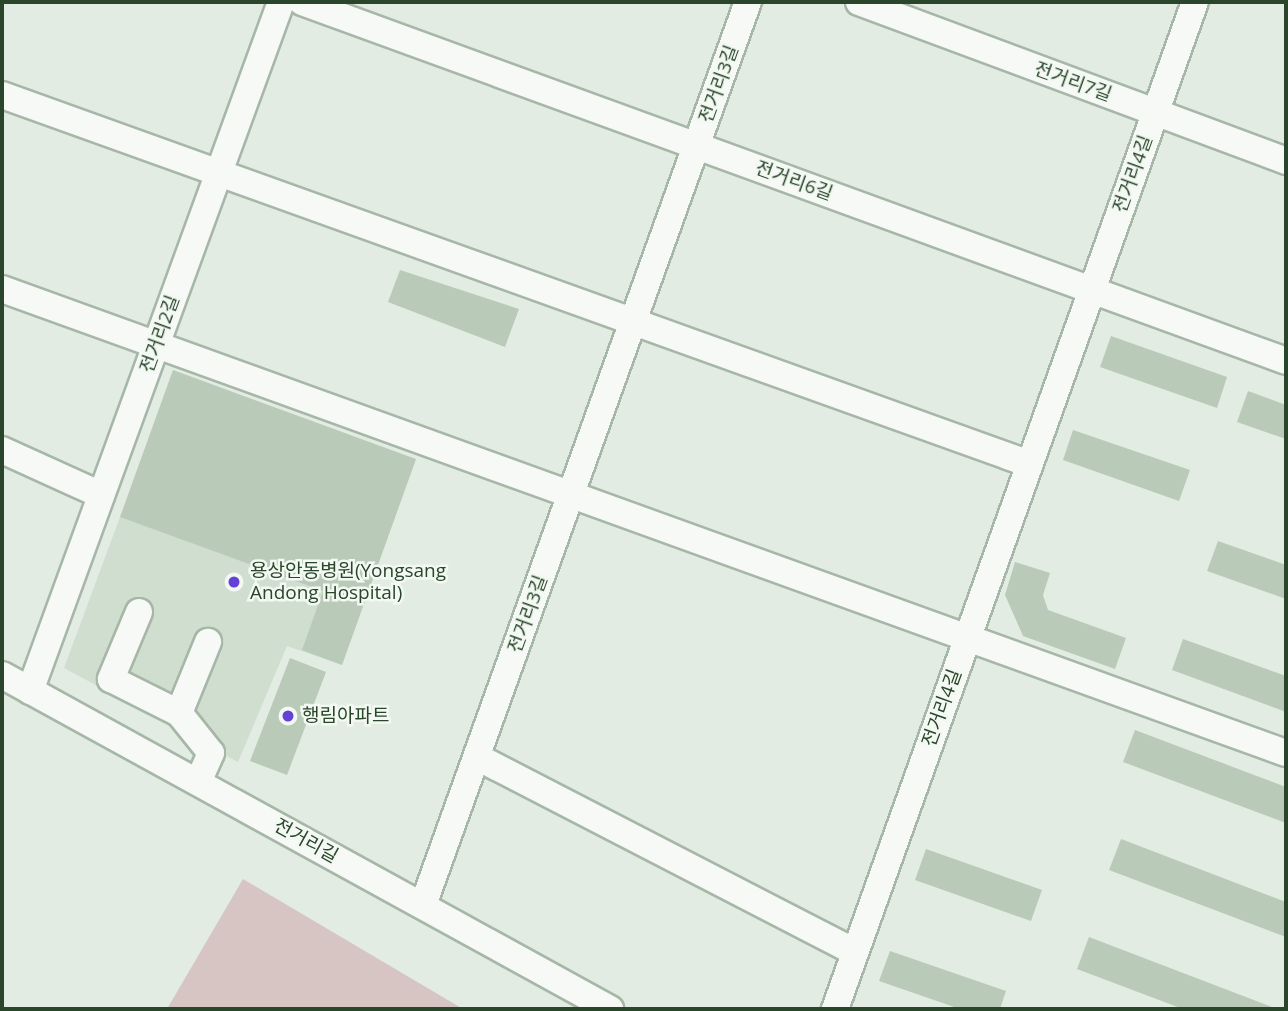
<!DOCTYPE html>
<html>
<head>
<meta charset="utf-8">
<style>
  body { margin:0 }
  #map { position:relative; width:1288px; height:1011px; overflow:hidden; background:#e2ece2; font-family:"Open Sans","Noto Sans KR",sans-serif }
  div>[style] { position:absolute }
  .built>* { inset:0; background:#d0ded0 }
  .green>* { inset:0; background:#d6c5c3 }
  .building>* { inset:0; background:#b9cab9 }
  .roads { filter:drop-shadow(2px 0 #a7b7a7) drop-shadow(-2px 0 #a7b7a7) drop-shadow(0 2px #a7b7a7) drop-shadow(0 -2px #a7b7a7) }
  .minor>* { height:26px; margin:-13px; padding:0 13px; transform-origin:13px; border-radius:13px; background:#f6f9f6 }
  .dots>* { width:19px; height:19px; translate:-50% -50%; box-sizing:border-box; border:4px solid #f3f9f2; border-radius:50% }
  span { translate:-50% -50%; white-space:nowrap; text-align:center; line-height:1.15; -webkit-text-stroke:5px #f3f9f2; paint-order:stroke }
  .street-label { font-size:19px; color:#29452a }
  .poi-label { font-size:19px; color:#29452a }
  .left { translate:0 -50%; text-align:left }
  .frame { position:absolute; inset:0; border:4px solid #29452a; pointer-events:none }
</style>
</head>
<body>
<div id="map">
  <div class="built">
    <div style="clip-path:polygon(416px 459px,342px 665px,287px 646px,238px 762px,64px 668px,120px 517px)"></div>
  </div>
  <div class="green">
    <div style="clip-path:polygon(243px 879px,463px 1009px,167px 1009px)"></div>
  </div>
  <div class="building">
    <div style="clip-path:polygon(400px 270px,519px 309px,505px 347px,388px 302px)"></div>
    <div style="clip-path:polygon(1111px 336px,1227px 377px,1217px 408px,1100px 367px)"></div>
    <div style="clip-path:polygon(173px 370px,416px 459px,342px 665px,302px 650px,323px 591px,120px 517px)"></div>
    <div style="clip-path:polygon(1248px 391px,1286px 405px,1286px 439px,1237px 422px)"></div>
    <div style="clip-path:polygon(1073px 430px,1190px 470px,1179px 501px,1063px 460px)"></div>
    <div style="clip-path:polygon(1218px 541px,1286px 565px,1286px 599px,1207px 571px)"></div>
    <div style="clip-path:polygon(1015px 562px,1050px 573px,1043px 595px,1048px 610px,1126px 638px,1115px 669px,1023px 636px,1005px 595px)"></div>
    <div style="clip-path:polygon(1183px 639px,1286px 676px,1286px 712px,1172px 670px)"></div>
    <div style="clip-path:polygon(290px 658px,326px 672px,287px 775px,250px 761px)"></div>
    <div style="clip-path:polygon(1135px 730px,1286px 787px,1286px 823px,1123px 762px)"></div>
    <div style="clip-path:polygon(1121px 839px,1286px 902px,1286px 937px,1109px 870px)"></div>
    <div style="clip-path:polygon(926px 849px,1042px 890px,1031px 921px,915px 880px)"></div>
    <div style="clip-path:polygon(1089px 937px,1277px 1009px,1183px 1009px,1077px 969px)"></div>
    <div style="clip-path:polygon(890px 951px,1006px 991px,1000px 1009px,960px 1009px,879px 981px)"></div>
  </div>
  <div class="roads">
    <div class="minor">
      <div style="left:302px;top:2px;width:1047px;rotate:20.04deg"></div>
      <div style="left:859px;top:2px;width:456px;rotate:20.4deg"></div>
      <div style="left:2px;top:95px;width:1092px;rotate:19.75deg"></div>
      <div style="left:2px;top:289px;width:1365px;rotate:19.87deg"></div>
      <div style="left:2px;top:450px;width:109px;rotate:24.4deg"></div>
      <div style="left:139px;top:612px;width:73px;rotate:112.7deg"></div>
      <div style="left:111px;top:679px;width:76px;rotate:26.6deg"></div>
      <div style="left:179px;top:713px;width:51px;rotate:51.3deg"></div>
      <div style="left:211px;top:753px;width:32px;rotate:114deg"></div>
      <div style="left:2px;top:675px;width:694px;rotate:28.78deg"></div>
      <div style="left:30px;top:691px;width:733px;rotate:-69.98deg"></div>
      <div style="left:179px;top:713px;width:77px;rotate:-67.8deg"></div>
      <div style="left:477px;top:757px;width:425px;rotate:27.3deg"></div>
      <div style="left:423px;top:905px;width:960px;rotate:-70.21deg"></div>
      <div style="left:835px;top:1009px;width:1069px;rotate:-70.33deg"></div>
    </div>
  </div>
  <div class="dots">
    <div style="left:234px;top:582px;background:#6441d7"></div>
    <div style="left:288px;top:716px;background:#6441d7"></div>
  </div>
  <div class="street-label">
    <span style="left:1073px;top:82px;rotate:20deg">전거리7길</span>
    <span style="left:719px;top:84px;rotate:-70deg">전거리3길</span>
    <span style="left:1133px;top:174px;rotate:-70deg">전거리4길</span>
    <span style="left:794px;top:181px;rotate:20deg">전거리6길</span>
    <span style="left:160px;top:334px;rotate:-70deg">전거리2길</span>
    <span style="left:528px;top:614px;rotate:-70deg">전거리3길</span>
    <span style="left:942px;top:708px;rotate:-70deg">전거리4길</span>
    <span style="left:306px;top:841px;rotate:29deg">전거리길</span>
  </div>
  <div class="poi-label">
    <span class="left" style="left:250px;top:582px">용상안동병원(Yongsang<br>Andong Hospital)</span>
    <span class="left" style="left:302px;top:716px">행림아파트</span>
  </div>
  <div class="frame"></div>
</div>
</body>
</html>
